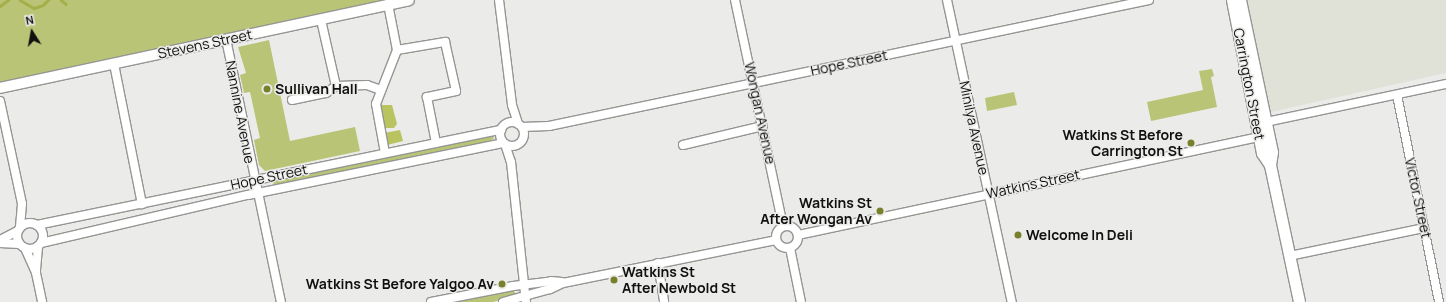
<!DOCTYPE html>
<html>
<head>
<meta charset="utf-8">
<style>
  body { margin:0 }
  #map { position:relative; width:1446px; height:302px; overflow:hidden; background:#ebece9; font-family:Manrope,sans-serif }
  div>[style] { position:absolute }
  .built>* { inset:0; background:#e0e2d8 }
  .green>* { inset:0; background:#bac476 }
  .forest>* { inset:0; background:#b9c35f }
  .stream>* { height:2.5px; margin:-1.25px; padding:0 1.25px; transform-origin:1.25px; border-radius:1.25px; background:#a5af49 }
  .roads { filter:drop-shadow(1px 0 #959593) drop-shadow(-1px 0 #959593) drop-shadow(0 1px #959593) drop-shadow(0 -1px #959593) }
  .minor>* { height:8px; margin:-4px; padding:0 4px; transform-origin:4px; border-radius:4px; background:#fff }
  .minor>.ring { margin:-4px; padding:0; box-sizing:content-box; background:none; border:8px solid #fff; border-radius:50% }
  .tertiary>* { height:10px; margin:-5px; padding:0 5px; transform-origin:5px; border-radius:5px; background:#fff }
  .secondary>* { height:11px; margin:-5.5px; padding:0 5.5px; transform-origin:5.5px; border-radius:5.5px; background:#fff }
  .dots>* { width:11px; height:11px; translate:-50% -50%; box-sizing:border-box; border:2px solid #ebece9; border-radius:50% }
  span { translate:-50% -50%; white-space:nowrap; text-align:center; line-height:1.15; -webkit-text-stroke:3px #ebece9; paint-order:stroke }
  .street-label { font-size:14px; color:#10100f }
  .poi-label { font-size:14px; color:#10100f; font-weight:700 }
  .left { translate:0 -50%; text-align:left }
  .right { translate:-100% -50%; text-align:right }
  .north { position:absolute; left:12px; top:12px; width:40px; height:40px; -webkit-text-stroke:3px #ebece9; paint-order:stroke; rotate:349deg; font-size:11px; font-weight:700; line-height:16px; text-align:center; color:#10100f }
  .north::after { content:''; display:block; margin:auto; width:14px; height:18px; background:#10100f; clip-path:polygon(50% 0,100% 100%,50% 72%,0 100%) }
</style>
</head>
<body>
<div id="map">
  <div class="built">
    <div style="clip-path:polygon(1247px 0,1446px 0,1446px 73px,1271px 112px)"></div>
  </div>
  <div class="green">
    <div style="clip-path:polygon(0 0,386px 0,0 82px)"></div>
    <div style="clip-path:polygon(269px 40px,290px 141px,355px 127px,360px 151px,265px 171px,259px 165px,254px 140px,260px 138px,250px 92px,244px 93px,240px 75px,246px 73px,238px 47px)"></div>
    <div style="clip-path:polygon(1212px 69px,1214px 76px,1211px 77px,1217px 107px,1151px 121px,1147px 102px,1203px 90px,1199px 71px)"></div>
    <div style="clip-path:polygon(1014px 92px,1017px 105px,987px 111px,985px 98px)"></div>
    <div style="clip-path:polygon(493px 136px,494px 139px,465px 149px,274px 188px,273px 180px)"></div>
    <div style="clip-path:polygon(513px 290px,516px 294px,514px 296px,493px 302px,447px 302px)"></div>
  </div>
  <div class="forest">
    <div style="clip-path:polygon(381px 105px,392px 105px,397px 124px,394px 128px,383px 128px)"></div>
    <div style="clip-path:polygon(400px 130px,403px 141px,387px 145px,384px 133px)"></div>
  </div>
  <div class="stream">
    <div style="left:20px;top:0;width:16px;rotate:30deg"></div>
    <div style="left:34px;top:8px;width:9px;rotate:-18deg"></div>
    <div style="left:43px;top:5px;width:7px;rotate:-45deg"></div>
    <div style="left:61px;top:0;width:6px;rotate:39deg"></div>
    <div style="left:0;top:6px;width:10px;rotate:-37deg"></div>
  </div>
  <div class="roads">
    <div class="minor">
      <div style="left:499px;top:0;width:106px;rotate:82.9deg"></div>
      <div style="left:512px;top:105px;width:20px;rotate:72deg"></div>
      <div style="left:735px;top:0;width:231px;rotate:78deg"></div>
      <div style="left:947px;top:0;width:309px;rotate:77.9deg"></div>
      <div style="left:321px;top:20px;width:68px;rotate:77.2deg"></div>
      <div style="left:336px;top:86px;width:31px;rotate:-2deg"></div>
      <div style="left:367px;top:85px;width:15px;rotate:20deg"></div>
      <div style="left:226px;top:39px;width:269px;rotate:78.2deg"></div>
      <div style="left:397px;top:50px;width:49px;rotate:-9.5deg"></div>
      <div style="left:445px;top:42px;width:50px;rotate:77.3deg"></div>
      <div style="left:456px;top:91px;width:30px;rotate:168deg"></div>
      <div style="left:427px;top:97px;width:47px;rotate:78.9deg"></div>
      <div style="left:114px;top:64px;width:143px;rotate:78.7deg"></div>
      <div style="left:1397px;top:95px;width:211px;rotate:78.5deg"></div>
      <div style="left:292px;top:100px;width:35px;rotate:-12deg"></div>
      <div style="left:326px;top:93px;width:12px;rotate:-35deg"></div>
      <div style="left:0;top:101px;width:105px;rotate:77.9deg"></div>
      <div style="left:22px;top:204px;width:24px;rotate:95deg"></div>
      <div class="ring" style="left:500px;top:122px;width:16px;height:16px"></div>
      <div style="left:1261px;top:123px;width:189px;rotate:-11.9deg"></div>
      <div style="left:522px;top:127px;width:27px;rotate:-2deg"></div>
      <div style="left:549px;top:126px;width:613px;rotate:-11.86deg"></div>
      <div style="left:505px;top:144px;width:19px;rotate:72deg"></div>
      <div style="left:511px;top:162px;width:141px;rotate:83.9deg"></div>
      <div style="left:683px;top:145px;width:82px;rotate:-13.4deg"></div>
      <div style="left:385px;top:153px;width:50px;rotate:-100.4deg"></div>
      <div style="left:376px;top:104px;width:58px;rotate:-68.7deg"></div>
      <div style="left:397px;top:50px;width:47px;rotate:-101.1deg"></div>
      <div class="ring" style="left:17px;top:223px;width:18px;height:18px"></div>
      <div style="left:37px;top:225px;width:474px;rotate:-11.6deg"></div>
      <div class="ring" style="left:776px;top:226px;width:14px;height:14px"></div>
      <div style="left:798px;top:235px;width:475px;rotate:-12deg"></div>
      <div style="left:0;top:240px;width:20px;rotate:-27deg"></div>
      <div style="left:0;top:243px;width:19px;rotate:3deg"></div>
      <div style="left:41px;top:243px;width:212px;rotate:-13.1deg"></div>
      <div style="left:248px;top:195px;width:260px;rotate:-11.5deg"></div>
      <div style="left:25px;top:248px;width:27px;rotate:66deg"></div>
      <div style="left:36px;top:273px;width:30px;rotate:78deg"></div>
      <div style="left:790px;top:248px;width:55px;rotate:78.5deg"></div>
      <div style="left:1289px;top:256px;width:138px;rotate:-11.7deg"></div>
      <div style="left:658px;top:263px;width:39px;rotate:81deg"></div>
      <div style="left:36px;top:270px;width:24px;rotate:-85deg"></div>
      <div style="left:431px;top:302px;width:84px;rotate:-11deg"></div>
      <div style="left:513px;top:286px;width:38px;rotate:-7deg"></div>
      <div style="left:551px;top:281px;width:11px;rotate:5deg"></div>
      <div style="left:503px;top:302px;width:49px;rotate:-15.5deg"></div>
      <div style="left:550px;top:289px;width:14px;rotate:-25deg"></div>
      <div style="left:563px;top:283px;width:217px;rotate:-11.4deg"></div>
    </div>
    <div class="tertiary">
      <div style="left:0;top:88px;width:418px;rotate:-12.1deg"></div>
    </div>
    <div class="secondary">
      <div style="left:1232px;top:0;width:156px;rotate:78.9deg"></div>
      <div style="left:1262px;top:153px;width:14px;rotate:56deg"></div>
      <div style="left:1240px;top:0;width:155px;rotate:78.1deg"></div>
      <div style="left:1272px;top:152px;width:13px;rotate:99deg"></div>
      <div style="left:1270px;top:165px;width:140px;rotate:78deg"></div>
    </div>
  </div>
  <div class="dots">
    <div style="left:267px;top:89px;background:#78802b"></div>
    <div style="left:1191px;top:143px;background:#78802b"></div>
    <div style="left:880px;top:211px;background:#78802b"></div>
    <div style="left:1018px;top:235px;background:#78802b"></div>
    <div style="left:614px;top:280px;background:#78802b"></div>
    <div style="left:502px;top:284px;background:#78802b"></div>
  </div>
  <div class="street-label">
    <span style="left:205px;top:44px;rotate:-12deg">Stevens Street</span>
    <span style="left:849px;top:63px;rotate:-12deg">Hope Street</span>
    <span style="left:1249px;top:84px;rotate:79deg">Carrington Street</span>
    <span style="left:240px;top:112px;rotate:79deg">Nannine Avenue</span>
    <span style="left:760px;top:113px;rotate:78deg">Wongan Avenue</span>
    <span style="left:974px;top:128px;rotate:78deg">Minilya Avenue</span>
    <span style="left:269px;top:177px;rotate:-12deg">Hope Street</span>
    <span style="left:1033px;top:184px;rotate:-12deg">Watkins Street</span>
    <span style="left:1418px;top:198px;rotate:78deg">Victor Street</span>
  </div>
  <div class="poi-label">
    <span class="left" style="left:275px;top:89px">Sullivan Hall</span>
    <span class="right" style="left:1183px;top:143px">Watkins St Before<br>Carrington St</span>
    <span class="right" style="left:872px;top:211px">Watkins St<br>After Wongan Av</span>
    <span class="left" style="left:1026px;top:235px">Welcome In Deli</span>
    <span class="left" style="left:622px;top:280px">Watkins St<br>After Newbold St</span>
    <span class="right" style="left:494px;top:284px">Watkins St Before Yalgoo Av</span>
  </div>
  <div class="north">N</div>
</div>
</body>
</html>
